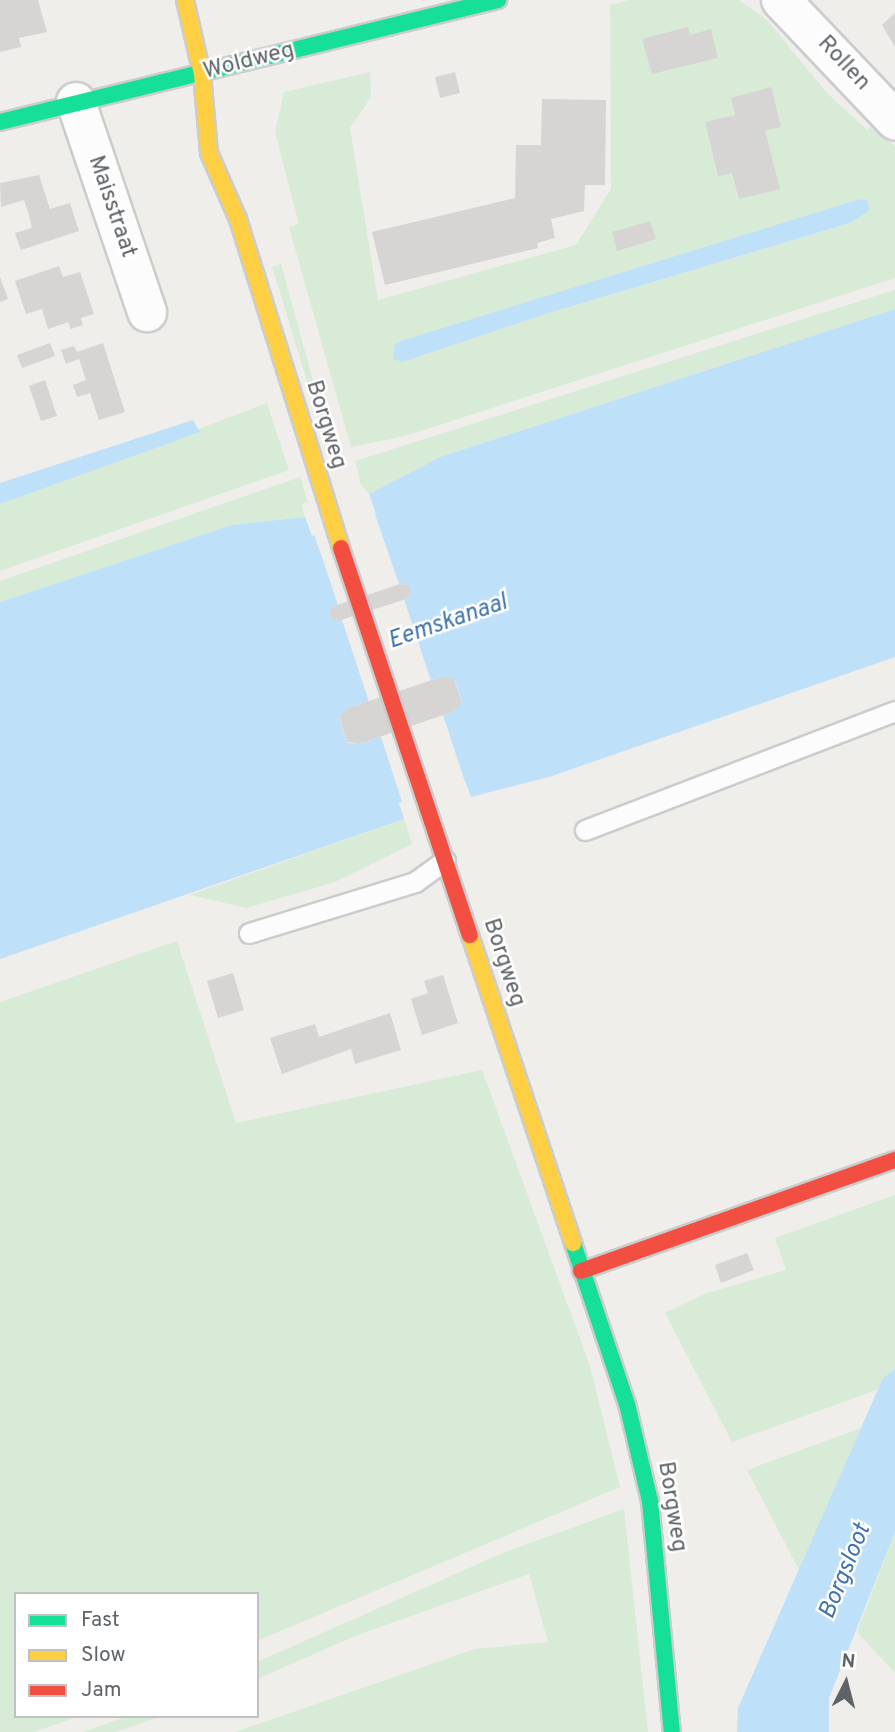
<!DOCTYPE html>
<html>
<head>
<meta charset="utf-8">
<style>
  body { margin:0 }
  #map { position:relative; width:895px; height:1732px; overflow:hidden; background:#efeeea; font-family:Overpass,sans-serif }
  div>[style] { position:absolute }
  .green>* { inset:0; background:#d8ebd6 }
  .water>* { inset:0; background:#bfe0f9 }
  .pier>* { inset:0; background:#efeeea }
  .building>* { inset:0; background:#d6d5d3 }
  .roads { filter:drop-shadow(2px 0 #cbcccc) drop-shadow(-2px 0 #cbcccc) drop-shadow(0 2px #cbcccc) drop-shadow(0 -2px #cbcccc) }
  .lane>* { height:19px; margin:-9.5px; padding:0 9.5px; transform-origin:9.5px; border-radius:9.5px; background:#fdfcfc }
  .street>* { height:38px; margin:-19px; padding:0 19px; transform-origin:19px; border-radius:19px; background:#fdfcfc }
  .fast>* { height:16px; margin:-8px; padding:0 8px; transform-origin:8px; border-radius:8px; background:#16e098 }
  .slow>* { height:16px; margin:-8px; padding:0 8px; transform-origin:8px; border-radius:8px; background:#ffcf43 }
  .jam>* { height:16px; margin:-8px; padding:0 8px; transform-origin:8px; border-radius:8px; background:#f24e42 }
  span { translate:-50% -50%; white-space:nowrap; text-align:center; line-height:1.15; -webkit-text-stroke:5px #fff; paint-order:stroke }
  .street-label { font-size:23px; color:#5f6368 }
  .water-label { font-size:24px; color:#4174aa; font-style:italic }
  .legend { position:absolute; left:14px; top:1592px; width:245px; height:126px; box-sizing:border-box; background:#fff; border:2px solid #bfc1c3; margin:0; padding:9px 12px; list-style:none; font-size:21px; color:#5f6368 }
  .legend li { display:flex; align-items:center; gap:14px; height:35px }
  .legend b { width:35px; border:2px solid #bfc1c3 }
  .north { position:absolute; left:811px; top:1648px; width:70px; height:70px; -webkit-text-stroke:5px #fff; paint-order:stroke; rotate:6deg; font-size:19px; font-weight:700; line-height:28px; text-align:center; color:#5f6368 }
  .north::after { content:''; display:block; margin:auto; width:24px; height:32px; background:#5f6368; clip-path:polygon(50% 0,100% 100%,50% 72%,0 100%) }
</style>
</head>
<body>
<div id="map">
  <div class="green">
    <div style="clip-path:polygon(evenodd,629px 0,739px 0,767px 20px,827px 93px,867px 130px,872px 124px,895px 146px,895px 278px,405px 436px,351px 447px,289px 227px,299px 224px,275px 132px,284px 92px,370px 72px,371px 97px,350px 128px,378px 300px,576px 245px,611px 189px,610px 5px,629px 0,860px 199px,867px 200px,850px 223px,549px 313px,403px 362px,395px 344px,860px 199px)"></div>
    <div style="clip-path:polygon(281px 264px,332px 450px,329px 452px,272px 267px)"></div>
    <div style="clip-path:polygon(895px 290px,895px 309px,440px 457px,369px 494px,361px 485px,355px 461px)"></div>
    <div style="clip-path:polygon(267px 403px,289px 470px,0 571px,0 504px)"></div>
    <div style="clip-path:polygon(300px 477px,308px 502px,301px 504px,305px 517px,232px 525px,0 602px,0 581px)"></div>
    <div style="clip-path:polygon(404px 819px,412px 844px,335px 882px,246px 908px,190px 895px)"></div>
    <div style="clip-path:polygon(177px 941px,236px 1123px,482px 1070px,590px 1366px,620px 1487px,257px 1641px,257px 1594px,16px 1594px,16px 1716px,80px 1716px,34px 1732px,0 1732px,0 1002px)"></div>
    <div style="clip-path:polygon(895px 1195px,895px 1369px,879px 1389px,732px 1442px,665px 1313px,704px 1294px,786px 1270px,775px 1238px)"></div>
    <div style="clip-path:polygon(861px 1428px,799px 1570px,747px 1470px)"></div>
    <div style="clip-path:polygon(624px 1509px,648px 1732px,235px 1732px,475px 1649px,548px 1642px,529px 1574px,355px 1636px,257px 1679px,257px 1662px,505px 1552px)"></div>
    <div style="clip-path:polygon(895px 1532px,895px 1673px,857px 1632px)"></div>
    <div style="clip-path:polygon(128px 1716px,162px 1716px,116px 1732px,83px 1732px)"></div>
  </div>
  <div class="water">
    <div style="clip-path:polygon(860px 199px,867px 200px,870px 210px,850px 223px,549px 313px,403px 362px,393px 359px,395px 344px,404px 340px)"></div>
    <div style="clip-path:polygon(evenodd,895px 309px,895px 657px,549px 777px,471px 797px,465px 781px,399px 803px,404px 819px,0 959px,0 602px,232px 525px,305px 517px,312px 536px,376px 514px,369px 494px,440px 457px,895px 309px,400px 584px,408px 585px,412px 592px,406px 599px,338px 621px,331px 619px,329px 612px,334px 606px,400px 584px,895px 309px,441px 677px,455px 680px,462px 703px,452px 712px,359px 744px,347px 743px,339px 718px,348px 708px,441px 677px)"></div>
    <div style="clip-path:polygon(193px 420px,200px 432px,0 504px,0 483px)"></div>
    <div style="clip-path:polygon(895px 1369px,895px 1532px,829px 1698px,829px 1732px,737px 1732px,738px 1708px,883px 1378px)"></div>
  </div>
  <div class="pier">
    <div style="clip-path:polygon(367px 491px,400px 587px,339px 608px,311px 525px,314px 532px,372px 512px)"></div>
    <div style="clip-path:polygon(403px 596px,432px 684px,370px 705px,341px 617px)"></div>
    <div style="clip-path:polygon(442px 712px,471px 800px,463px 785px,403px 805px,408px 820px,380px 734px)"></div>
  </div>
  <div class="building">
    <div style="clip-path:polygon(0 0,38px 0,47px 32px,19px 38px,21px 47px,0 52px)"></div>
    <div style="clip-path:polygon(895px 13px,895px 47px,882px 25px)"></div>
    <div style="clip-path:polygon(688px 27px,690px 35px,711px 29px,718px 58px,652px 74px,642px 39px)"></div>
    <div style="clip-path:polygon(455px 72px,460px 93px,440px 98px,435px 77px)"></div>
    <div style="clip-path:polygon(771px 87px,781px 127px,765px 131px,780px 189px,739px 199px,732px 173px,718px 176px,705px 122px,735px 115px,731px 98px)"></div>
    <div style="clip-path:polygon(542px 99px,606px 100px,605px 185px,585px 185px,584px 211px,551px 219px,555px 238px,537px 243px,538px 248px,385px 285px,372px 232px,515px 198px,516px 145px,541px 145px)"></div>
    <div style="clip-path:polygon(39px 175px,50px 209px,70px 203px,79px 231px,21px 250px,15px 233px,32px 228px,29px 215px,24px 200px,1px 207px,0 183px)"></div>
    <div style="clip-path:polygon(650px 221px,656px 239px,617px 251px,612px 232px)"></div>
    <div style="clip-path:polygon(59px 266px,63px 277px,80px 272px,94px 314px,81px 318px,83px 325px,71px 329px,68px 322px,48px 329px,42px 309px,26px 314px,15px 281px)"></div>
    <div style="clip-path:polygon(0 277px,8px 299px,0 302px)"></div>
    <div style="clip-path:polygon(50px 343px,55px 356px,22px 368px,17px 355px)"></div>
    <div style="clip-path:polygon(103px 343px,125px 412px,99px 420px,90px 393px,77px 397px,73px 385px,86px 380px,79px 359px,66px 364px,61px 350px,74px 346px,77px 352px)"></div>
    <div style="clip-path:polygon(45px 380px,57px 416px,41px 421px,29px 386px)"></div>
    <div style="clip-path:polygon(400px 584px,408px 585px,412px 592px,406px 599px,338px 621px,331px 619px,329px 611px,334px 606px)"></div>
    <div style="clip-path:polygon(441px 677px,454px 679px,462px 703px,452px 712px,359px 744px,347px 742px,339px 717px,348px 708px)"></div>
    <div style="clip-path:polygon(233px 973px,244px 1010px,218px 1018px,207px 981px)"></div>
    <div style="clip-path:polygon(443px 975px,458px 1023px,422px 1035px,411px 999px,428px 993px,424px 981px)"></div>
    <div style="clip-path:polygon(390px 1013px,401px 1050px,355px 1064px,351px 1049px,282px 1074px,270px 1038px,315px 1024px,319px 1037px)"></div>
    <div style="clip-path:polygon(747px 1253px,754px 1270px,721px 1283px,715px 1265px)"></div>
  </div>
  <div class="roads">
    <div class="lane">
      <div style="left:585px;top:830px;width:332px;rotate:-21deg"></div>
      <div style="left:249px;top:933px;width:174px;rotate:-17.1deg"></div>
      <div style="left:415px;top:882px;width:37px;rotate:-36deg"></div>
    </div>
    <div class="street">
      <div style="left:781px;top:0;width:166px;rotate:46.5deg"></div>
      <div style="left:76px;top:102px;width:222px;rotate:71.3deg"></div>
    </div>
    <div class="fast">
      <div style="left:0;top:122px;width:513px;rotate:-13.77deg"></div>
      <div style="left:573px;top:1243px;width:170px;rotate:71.5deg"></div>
      <div style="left:627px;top:1404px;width:100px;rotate:76.7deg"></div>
      <div style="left:650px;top:1501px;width:232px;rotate:84.6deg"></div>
    </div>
    <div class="slow">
      <div style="left:185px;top:0;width:76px;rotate:77.1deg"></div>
      <div style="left:202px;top:74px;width:79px;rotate:84.9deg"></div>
      <div style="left:209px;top:153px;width:72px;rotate:66.3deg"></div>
      <div style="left:238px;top:219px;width:345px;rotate:72.6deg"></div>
      <div style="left:470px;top:935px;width:325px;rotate:71.5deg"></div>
    </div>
    <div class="jam">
      <div style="left:341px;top:548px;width:408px;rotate:71.6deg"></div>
      <div style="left:581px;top:1271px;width:333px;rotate:-19.5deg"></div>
    </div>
  </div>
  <div class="street-label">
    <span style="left:249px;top:62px;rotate:-14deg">Woldweg</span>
    <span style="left:843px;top:64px;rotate:47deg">Rollen</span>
    <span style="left:111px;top:207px;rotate:71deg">Maisstraat</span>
    <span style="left:325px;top:425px;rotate:73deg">Borgweg</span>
    <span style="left:503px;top:963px;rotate:72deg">Borgweg</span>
    <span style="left:671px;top:1507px;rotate:81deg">Borgweg</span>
  </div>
  <div class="water-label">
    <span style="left:448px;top:623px;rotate:-19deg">Eemskanaal</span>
    <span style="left:846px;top:1572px;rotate:-68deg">Borgsloot</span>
  </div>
  <ul class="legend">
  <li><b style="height:9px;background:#16e098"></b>Fast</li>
  <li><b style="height:9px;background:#ffcf43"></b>Slow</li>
  <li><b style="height:9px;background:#f24e42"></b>Jam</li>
  </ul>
  <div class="north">N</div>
</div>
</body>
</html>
